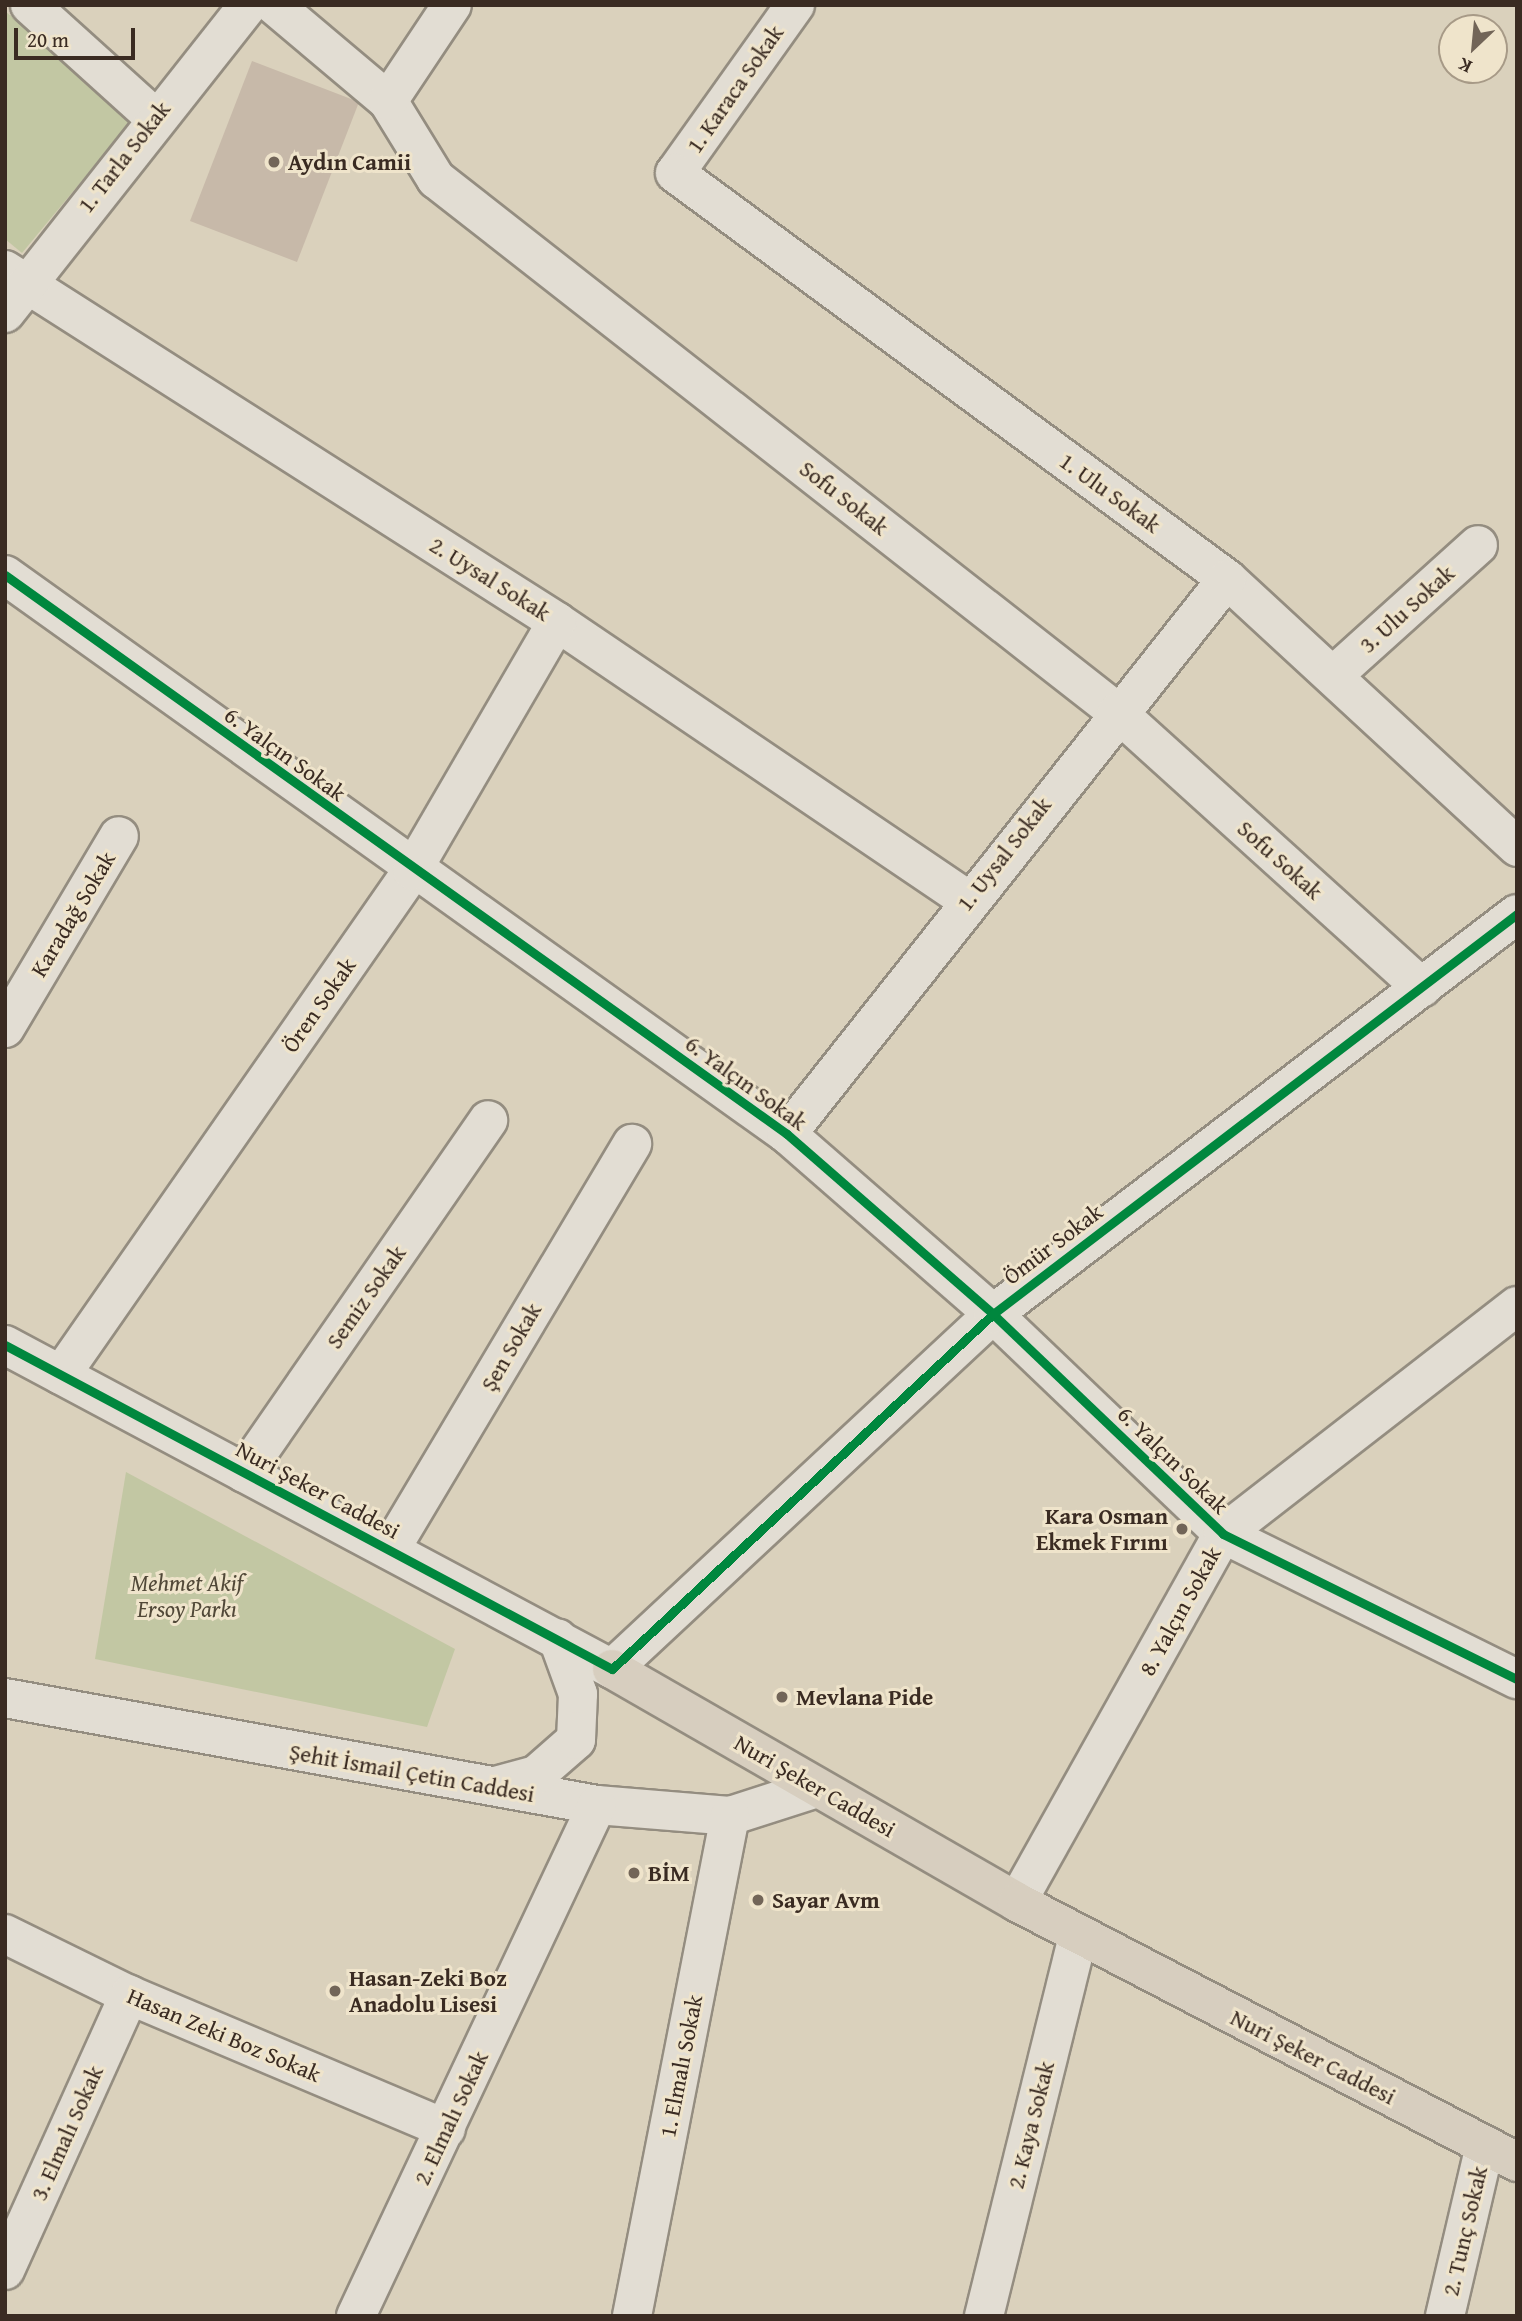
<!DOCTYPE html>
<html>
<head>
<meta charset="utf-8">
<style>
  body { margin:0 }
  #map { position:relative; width:1522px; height:2321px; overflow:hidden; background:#dad1bc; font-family:"Gentium Book Plus",serif }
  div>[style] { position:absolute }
  .green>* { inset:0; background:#c2c7a3 }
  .building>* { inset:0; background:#c7b9a9 }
  .roads { filter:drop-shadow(2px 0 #948d80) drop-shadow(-2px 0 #948d80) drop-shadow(0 2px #948d80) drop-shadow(0 -2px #948d80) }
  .minor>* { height:38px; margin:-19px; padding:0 19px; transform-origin:19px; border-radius:19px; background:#e2ddd3 }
  .major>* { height:38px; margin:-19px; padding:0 19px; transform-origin:19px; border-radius:19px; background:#d7cebf }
  .cycleway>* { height:9px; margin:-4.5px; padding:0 4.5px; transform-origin:4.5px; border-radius:4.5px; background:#00873e }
  .dots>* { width:19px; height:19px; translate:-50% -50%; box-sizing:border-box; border:4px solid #efe4cb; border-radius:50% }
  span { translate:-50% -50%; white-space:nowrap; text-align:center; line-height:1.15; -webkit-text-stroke:6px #efe4cb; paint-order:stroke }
  .street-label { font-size:23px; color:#3a2b22 }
  .poi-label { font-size:23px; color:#3a2b22; font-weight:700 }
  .left { translate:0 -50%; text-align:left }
  .right { translate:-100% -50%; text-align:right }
  .park-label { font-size:23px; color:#514838; font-style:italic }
  .frame { position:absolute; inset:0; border:7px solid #3a2b22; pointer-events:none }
  .north { position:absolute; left:1438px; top:14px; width:70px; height:70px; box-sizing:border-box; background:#efe4cb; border:2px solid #a79a87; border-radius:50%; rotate:206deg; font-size:19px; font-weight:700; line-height:28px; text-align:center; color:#3a2b22 }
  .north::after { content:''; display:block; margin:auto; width:24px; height:32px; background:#726558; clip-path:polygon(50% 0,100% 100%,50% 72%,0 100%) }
  .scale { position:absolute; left:14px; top:28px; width:121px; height:32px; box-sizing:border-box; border:4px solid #3a2b22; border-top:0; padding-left:9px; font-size:21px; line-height:24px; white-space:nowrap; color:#3a2b22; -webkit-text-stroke:5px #efe4cb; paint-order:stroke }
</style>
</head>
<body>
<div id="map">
  <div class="green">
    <div style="clip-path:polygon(5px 11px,134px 118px,22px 253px,5px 239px)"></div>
    <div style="clip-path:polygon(126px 1472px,455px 1649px,427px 1727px,95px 1659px)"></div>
  </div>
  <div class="building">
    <div style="clip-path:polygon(252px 61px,359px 102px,297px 262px,190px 221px)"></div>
  </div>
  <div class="roads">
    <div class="minor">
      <div style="left:30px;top:5px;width:167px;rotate:42.1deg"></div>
      <div style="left:274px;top:5px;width:149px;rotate:40.1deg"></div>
      <div style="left:388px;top:101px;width:92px;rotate:58.4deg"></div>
      <div style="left:436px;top:179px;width:865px;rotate:38.05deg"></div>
      <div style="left:1117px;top:712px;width:411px;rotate:42.1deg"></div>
      <div style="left:795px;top:5px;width:206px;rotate:125.5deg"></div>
      <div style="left:675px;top:173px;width:685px;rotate:36.33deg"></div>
      <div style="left:1227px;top:579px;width:395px;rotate:42.7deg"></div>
      <div style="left:388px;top:101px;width:115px;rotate:-56.3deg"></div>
      <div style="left:5px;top:270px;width:655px;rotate:32.52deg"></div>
      <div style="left:557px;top:622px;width:495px;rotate:34.1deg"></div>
      <div style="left:5px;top:313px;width:392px;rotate:-51.7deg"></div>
      <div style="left:5px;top:575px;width:961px;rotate:35.56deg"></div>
      <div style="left:787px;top:1134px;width:274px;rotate:41.1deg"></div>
      <div style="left:993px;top:1314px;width:318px;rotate:43.7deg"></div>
      <div style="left:1223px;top:1534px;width:328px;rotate:26.3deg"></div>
      <div style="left:1336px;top:673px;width:191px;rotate:-42deg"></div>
      <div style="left:5px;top:1028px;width:223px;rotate:-59.3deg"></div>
      <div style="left:787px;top:1134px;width:708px;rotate:-51.59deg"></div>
      <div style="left:5px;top:1345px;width:688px;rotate:28.09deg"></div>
      <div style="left:612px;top:1669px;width:521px;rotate:-42.98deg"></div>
      <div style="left:993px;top:1314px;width:659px;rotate:-37.36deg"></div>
      <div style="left:61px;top:1375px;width:614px;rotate:-55.15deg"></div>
      <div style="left:412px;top:871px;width:288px;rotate:-59.8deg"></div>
      <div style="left:244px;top:1473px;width:429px;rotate:-55.3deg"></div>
      <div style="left:390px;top:1550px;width:473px;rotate:-59.2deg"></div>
      <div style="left:5px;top:1698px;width:602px;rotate:10.25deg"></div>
      <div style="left:597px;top:1805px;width:133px;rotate:4.7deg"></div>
      <div style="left:730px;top:1816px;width:91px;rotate:-17.8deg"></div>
      <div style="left:495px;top:1786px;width:42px;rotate:-15deg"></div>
      <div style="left:536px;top:1775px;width:53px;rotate:-41.2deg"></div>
      <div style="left:576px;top:1740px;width:46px;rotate:-87.5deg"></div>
      <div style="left:578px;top:1694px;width:59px;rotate:-110deg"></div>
      <div style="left:1017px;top:1902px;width:422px;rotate:-60.8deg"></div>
      <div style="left:1223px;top:1534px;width:372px;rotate:-37.8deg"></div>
      <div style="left:5px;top:1934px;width:138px;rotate:26.2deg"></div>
      <div style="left:129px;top:1995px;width:344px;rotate:22.9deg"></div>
      <div style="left:5px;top:2270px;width:302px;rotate:-65.7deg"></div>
      <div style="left:356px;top:2316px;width:565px;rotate:-64.75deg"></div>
      <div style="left:632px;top:2316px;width:510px;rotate:-78.91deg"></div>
      <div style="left:984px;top:2316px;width:392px;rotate:-76.1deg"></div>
      <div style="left:1445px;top:2316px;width:175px;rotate:-76.8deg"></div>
    </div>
    <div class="major">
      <div style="left:612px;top:1669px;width:467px;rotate:29.9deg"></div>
      <div style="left:1017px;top:1902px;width:564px;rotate:27.47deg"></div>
    </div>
  </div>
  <div class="cycleway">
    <div style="left:5px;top:575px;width:961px;rotate:35.56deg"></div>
    <div style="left:787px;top:1134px;width:274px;rotate:41.1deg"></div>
    <div style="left:993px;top:1314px;width:318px;rotate:43.7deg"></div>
    <div style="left:1223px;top:1534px;width:328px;rotate:26.3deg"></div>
    <div style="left:5px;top:1345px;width:688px;rotate:28.09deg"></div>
    <div style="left:612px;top:1669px;width:521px;rotate:-42.98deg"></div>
    <div style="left:993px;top:1314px;width:659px;rotate:-37.36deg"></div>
  </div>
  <div class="dots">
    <div style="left:274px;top:162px;background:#726558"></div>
    <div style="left:1182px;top:1529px;background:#726558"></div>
    <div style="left:782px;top:1697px;background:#726558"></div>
    <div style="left:634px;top:1873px;background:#726558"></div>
    <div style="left:758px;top:1900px;background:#726558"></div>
    <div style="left:335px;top:1991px;background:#726558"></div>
  </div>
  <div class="street-label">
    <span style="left:735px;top:89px;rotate:-55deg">1. Karaca Sokak</span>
    <span style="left:124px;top:157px;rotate:-52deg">1. Tarla Sokak</span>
    <span style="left:1110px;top:493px;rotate:36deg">1. Ulu Sokak</span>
    <span style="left:844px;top:498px;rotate:38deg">Sofu Sokak</span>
    <span style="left:490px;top:579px;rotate:32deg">2. Uysal Sokak</span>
    <span style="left:1407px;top:609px;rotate:-42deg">3. Ulu Sokak</span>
    <span style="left:285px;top:754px;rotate:36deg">6. Yalçın Sokak</span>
    <span style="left:1004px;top:854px;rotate:-52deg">1. Uysal Sokak</span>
    <span style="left:1280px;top:860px;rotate:42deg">Sofu Sokak</span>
    <span style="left:73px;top:914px;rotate:-59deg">Karadağ Sokak</span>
    <span style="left:319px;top:1005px;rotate:-55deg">Ören Sokak</span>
    <span style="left:746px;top:1083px;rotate:36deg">6. Yalçın Sokak</span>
    <span style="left:1053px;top:1244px;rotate:-37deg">Ömür Sokak</span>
    <span style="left:366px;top:1297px;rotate:-55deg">Semiz Sokak</span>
    <span style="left:511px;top:1347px;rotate:-60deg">Şen Sokak</span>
    <span style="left:1173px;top:1460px;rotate:44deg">6. Yalçın Sokak</span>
    <span style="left:318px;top:1490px;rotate:28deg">Nuri Şeker Caddesi</span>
    <span style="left:1180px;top:1611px;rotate:-61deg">8. Yalçın Sokak</span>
    <span style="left:412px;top:1773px;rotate:10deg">Şehit İsmail Çetin Caddesi</span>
    <span style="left:815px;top:1786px;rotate:30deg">Nuri Şeker Caddesi</span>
    <span style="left:224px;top:2035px;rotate:23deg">Hasan Zeki Boz Sokak</span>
    <span style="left:1313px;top:2057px;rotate:27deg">Nuri Şeker Caddesi</span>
    <span style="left:681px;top:2066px;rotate:-79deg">1. Elmalı Sokak</span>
    <span style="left:451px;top:2118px;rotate:-65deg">2. Elmalı Sokak</span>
    <span style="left:1031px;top:2125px;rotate:-76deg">2. Kaya Sokak</span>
    <span style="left:67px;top:2133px;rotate:-66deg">3. Elmalı Sokak</span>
    <span style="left:1465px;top:2231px;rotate:-77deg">2. Tunç Sokak</span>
  </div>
  <div class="poi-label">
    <span class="left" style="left:288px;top:162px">Aydın Camii</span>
    <span class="right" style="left:1168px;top:1529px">Kara Osman<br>Ekmek Fırını</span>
    <span class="left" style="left:796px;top:1697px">Mevlana Pide</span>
    <span class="left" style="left:648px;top:1873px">BİM</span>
    <span class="left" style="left:772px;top:1900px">Sayar Avm</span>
    <span class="left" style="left:349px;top:1991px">Hasan-Zeki Boz<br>Anadolu Lisesi</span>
  </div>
  <div class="park-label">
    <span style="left:187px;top:1596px">Mehmet Akif<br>Ersoy Parkı</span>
  </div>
  <div class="frame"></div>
  <div class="north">K</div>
  <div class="scale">20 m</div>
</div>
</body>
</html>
